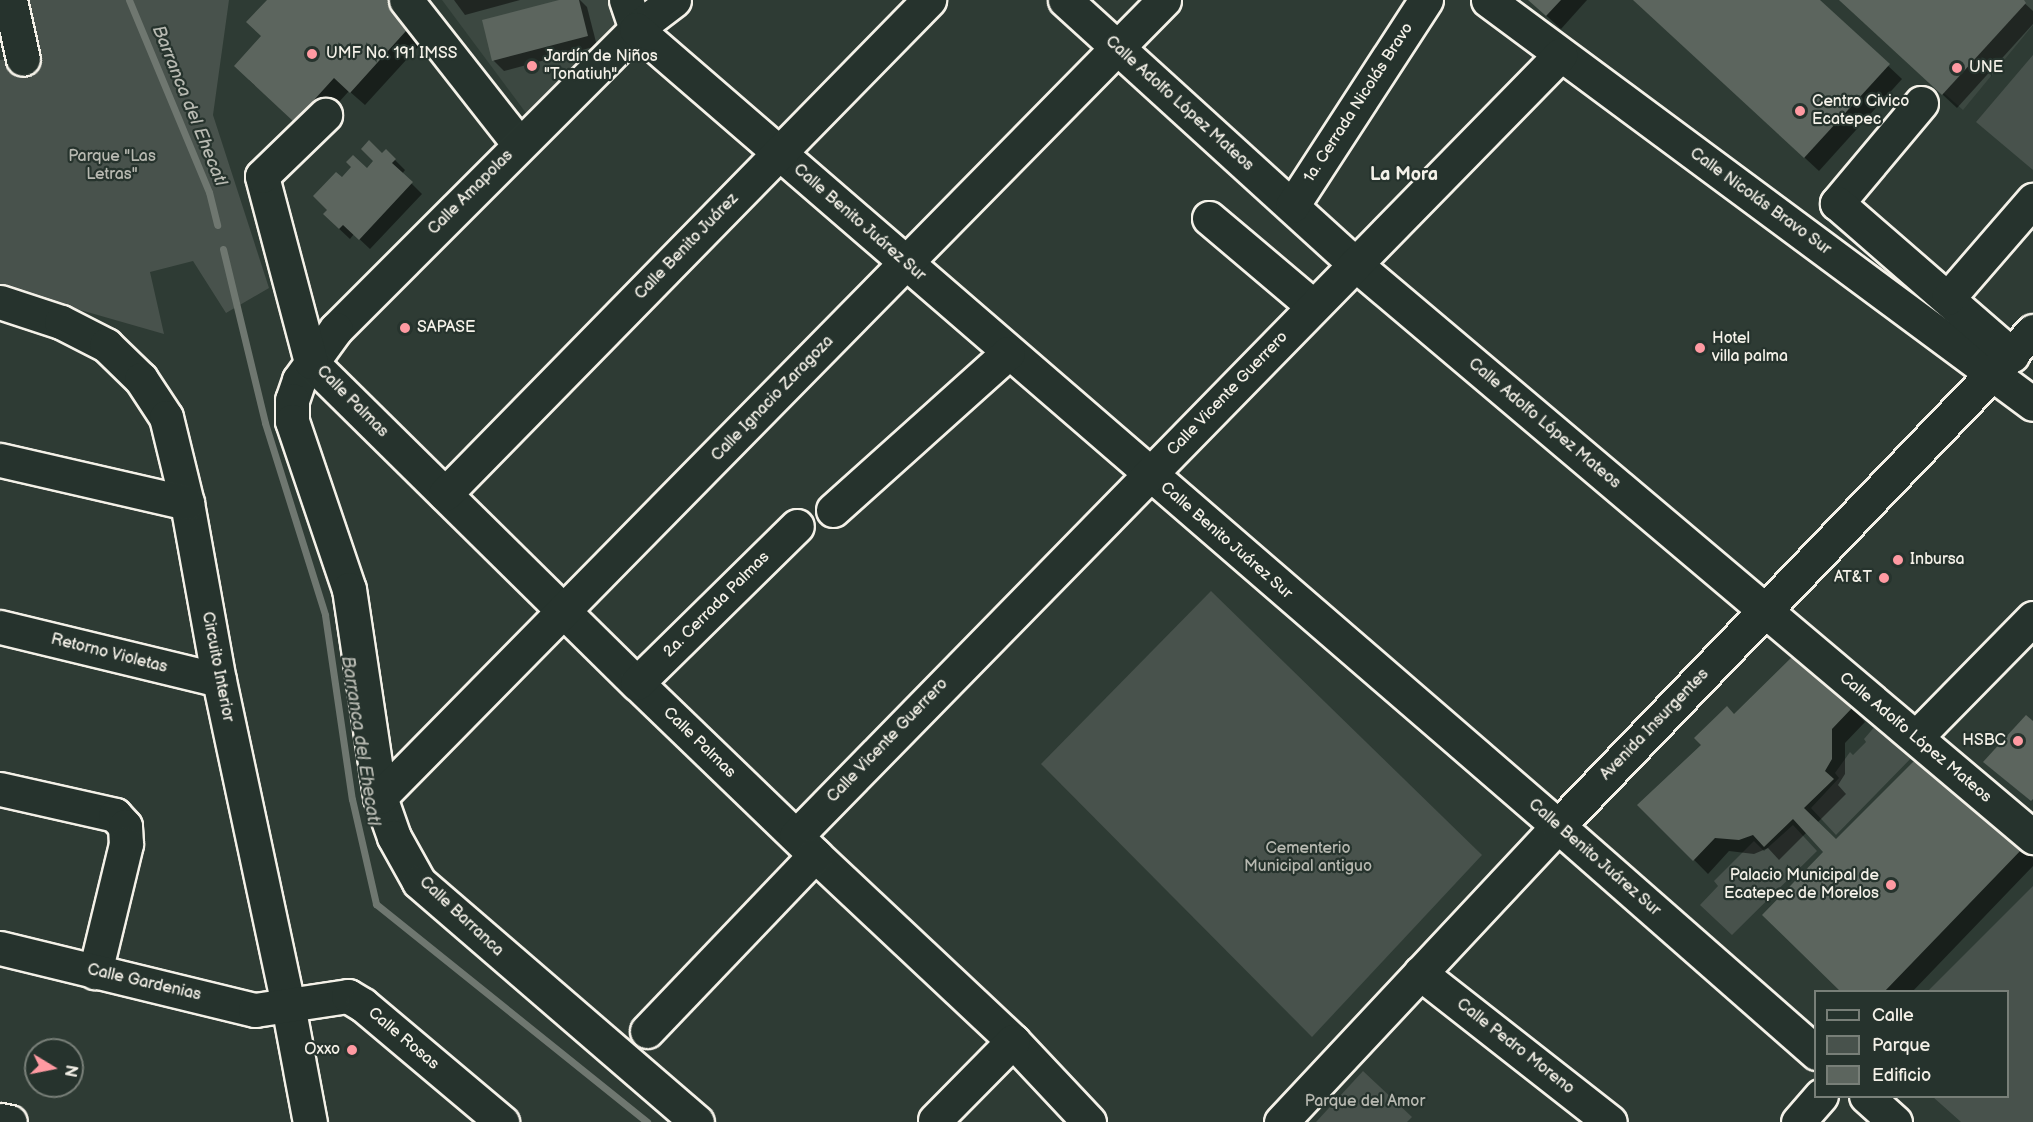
<!DOCTYPE html>
<html>
<head>
<meta charset="utf-8">
<style>
  body { margin:0 }
  #map { position:relative; width:2033px; height:1122px; overflow:hidden; background:#2e3b34; font-family:"Balsamiq Sans",sans-serif }
  div>[style] { position:absolute }
  .built>* { inset:0; background:#3c4841 }
  .green>* { inset:0; background:#48524c }
  .shadow>* { inset:0; background:#0007 }
  .stream>* { height:7px; margin:-3.5px; padding:0 3.5px; transform-origin:3.5px; border-radius:3.5px; background:#6f7770 }
  .building>* { inset:0; background:#5c655e }
  .roads { filter:drop-shadow(2px 0 #f4f1e8) drop-shadow(-2px 0 #f4f1e8) drop-shadow(0 2px #f4f1e8) drop-shadow(0 -2px #f4f1e8) }
  .minor>* { height:33px; margin:-16.5px; padding:0 16.5px; transform-origin:16.5px; border-radius:16.5px; background:#26332d }
  .major>* { height:33px; margin:-16.5px; padding:0 16.5px; transform-origin:16.5px; border-radius:16.5px; background:#26332d }
  .dots>* { width:16px; height:16px; translate:-50% -50%; box-sizing:border-box; border:3px solid #26332d; border-radius:50% }
  span { translate:-50% -50%; white-space:nowrap; text-align:center; line-height:1.15; -webkit-text-stroke:4.5px #26332d; paint-order:stroke }
  .poi-label { font-size:16px; color:#f4f1e8 }
  .left { translate:0 -50%; text-align:left }
  .right { translate:-100% -50%; text-align:right }
  .street-label { font-size:16px; color:#f4f1e8 }
  .park-label { font-size:16px; color:#b8b9b1 }
  .water-label { font-size:18px; color:#b8bab2; font-style:italic }
  .neighbourhood-label { font-size:18px; color:#f4f1e8; font-weight:700 }
  .legend { position:absolute; left:1814px; top:990px; width:195px; height:108px; box-sizing:border-box; background:#26332d; border:2px solid #787f78; margin:0; padding:8px 10px; list-style:none; font-size:18px; color:#f4f1e8 }
  .legend li { display:flex; align-items:center; gap:12px; height:30px }
  .legend b { width:30px; border:2px solid #787f78 }
  .north { position:absolute; left:24px; top:1038px; width:60px; height:60px; box-sizing:border-box; background:#26332d; border:2px solid #787f78; border-radius:50%; rotate:100deg; font-size:16px; font-weight:700; line-height:24px; text-align:center; color:#f4f1e8 }
  .north::after { content:''; display:block; margin:auto; width:21px; height:27px; background:#ff9aa2; clip-path:polygon(50% 0,100% 100%,50% 72%,0 100%) }
</style>
</head>
<body>
<div id="map">
  <div class="built">
    <div style="clip-path:polygon(442px 0,615px 0,619px 20px,526px 113px)"></div>
    <div style="clip-path:polygon(1839px 0,2033px 0,2033px 25px,1963px 110px)"></div>
  </div>
  <div class="green">
    <div style="clip-path:polygon(21px 0,229px 0,213px 115px,269px 288px,226px 313px,193px 261px,150px 272px,164px 334px,0 287px,0 60px,31px 56px)"></div>
    <div style="clip-path:polygon(2033px 55px,2033px 170px,1976px 122px)"></div>
    <div style="clip-path:polygon(1211px 591px,1482px 855px,1312px 1037px,1041px 764px)"></div>
    <div style="clip-path:polygon(1883px 717px,1919px 750px,1836px 835px,1811px 808px,1839px 778px,1835px 773px,1850px 752px,1853px 755px,1866px 742px,1864px 739px)"></div>
    <div style="clip-path:polygon(1793px 825px,1817px 851px,1732px 935px,1700px 905px,1718px 886px,1714px 881px,1754px 841px,1764px 851px)"></div>
    <div style="clip-path:polygon(2033px 886px,2033px 1122px,1961px 1122px,1933px 1097px,2008px 1096px,2008px 992px,1928px 991px)"></div>
    <div style="clip-path:polygon(1363px 1071px,1412px 1117px,1407px 1122px,1316px 1122px)"></div>
  </div>
  <div class="shadow">
    <div style="clip-path:polygon(269px 0,389px 0,428px 36px,365px 105px,349px 91px,309px 135px,249px 80px,262px 36px)"></div>
    <div style="clip-path:polygon(454px 0,520px 0,465px 15px)"></div>
    <div style="clip-path:polygon(565px 0,580px 0,587px 7px,597px 46px,504px 71px,494px 61px,484px 21px)"></div>
    <div style="clip-path:polygon(1529px 0,1587px 0,1561px 29px)"></div>
    <div style="clip-path:polygon(1635px 0,1818px 0,1902px 79px,1819px 171px)"></div>
    <div style="clip-path:polygon(1841px 0,2021px 0,2033px 11px,2033px 24px,1957px 108px)"></div>
    <div style="clip-path:polygon(382px 155px,395px 160px,405px 170px,402px 174px,422px 194px,370px 249px,354px 234px,350px 239px,335px 225px,329px 210px,342px 179px,367px 170px)"></div>
    <div style="clip-path:polygon(1812px 667px,1865px 722px,1845px 743px,1845px 774px,1838px 785px,1846px 794px,1817px 823px,1836px 842px,2023px 848px,2033px 858px,2033px 866px,1912px 992px,1843px 992px,1825px 852px,1807px 832px,1779px 860px,1768px 848px,1754px 854px,1729px 851px,1708px 874px,1640px 805px,1734px 716px)"></div>
  </div>
  <div class="stream">
    <div style="left:129px;top:0;width:208px;rotate:67.4deg"></div>
    <div style="left:209px;top:192px;width:34px;rotate:76deg"></div>
    <div style="left:223px;top:249px;width:179px;rotate:76.4deg"></div>
    <div style="left:265px;top:423px;width:201px;rotate:72.6deg"></div>
    <div style="left:325px;top:615px;width:186px;rotate:81.7deg"></div>
    <div style="left:352px;top:799px;width:108px;rotate:77.1deg"></div>
    <div style="left:376px;top:904px;width:348px;rotate:38.8deg"></div>
  </div>
  <div class="building">
    <div style="clip-path:polygon(267px 0,392px 0,415px 21px,350px 93px,334px 78px,294px 122px,234px 66px,261px 36px,246px 22px)"></div>
    <div style="clip-path:polygon(559px 0,579px 0,588px 36px,492px 61px,482px 20px)"></div>
    <div style="clip-path:polygon(1528px 0,1561px 0,1546px 16px)"></div>
    <div style="clip-path:polygon(1633px 0,1820px 0,1890px 64px,1804px 158px)"></div>
    <div style="clip-path:polygon(1839px 0,2024px 0,2026px 3px,1942px 95px)"></div>
    <div style="clip-path:polygon(369px 140px,382px 153px,386px 149px,396px 159px,392px 163px,413px 182px,359px 240px,343px 225px,339px 229px,323px 214px,327px 210px,313px 196px,336px 172px,342px 177px,351px 167px,346px 162px,353px 155px,367px 168px,373px 161px,361px 149px)"></div>
    <div style="clip-path:polygon(1798px 651px,1853px 707px,1832px 729px,1832px 759px,1825px 771px,1834px 779px,1804px 808px,1836px 839px,1922px 753px,2024px 847px,1884px 992px,1841px 992px,1762px 915px,1823px 852px,1793px 819px,1764px 847px,1753px 835px,1739px 840px,1715px 838px,1693px 861px,1637px 805px,1701px 745px,1694px 738px,1727px 706px,1734px 714px)"></div>
    <div style="clip-path:polygon(2026px 715px,2033px 721px,2033px 799px,2031px 801px,1983px 762px)"></div>
  </div>
  <div class="roads">
    <div class="minor">
      <div style="left:10px;top:0;width:60px;rotate:77.6deg"></div>
      <div style="left:406px;top:0;width:183px;rotate:51.9deg"></div>
      <div style="left:626px;top:0;width:31px;rotate:71deg"></div>
      <div style="left:674px;top:0;width:48px;rotate:142.7deg"></div>
      <div style="left:636px;top:29px;width:424px;rotate:135deg"></div>
      <div style="left:336px;top:329px;width:63px;rotate:126deg"></div>
      <div style="left:299px;top:380px;width:21px;rotate:109deg"></div>
      <div style="left:292px;top:400px;width:21px;rotate:90deg"></div>
      <div style="left:292px;top:421px;width:177px;rotate:71.3deg"></div>
      <div style="left:349px;top:589px;width:210px;rotate:81.5deg"></div>
      <div style="left:380px;top:797px;width:42px;rotate:70.7deg"></div>
      <div style="left:394px;top:837px;width:51px;rotate:60.9deg"></div>
      <div style="left:419px;top:882px;width:367px;rotate:40.8deg"></div>
      <div style="left:1065px;top:0;width:392px;rotate:42.3deg"></div>
      <div style="left:1355px;top:264px;width:888px;rotate:40.2deg"></div>
      <div style="left:1488px;top:0;width:678px;rotate:36.55deg"></div>
      <div style="left:636px;top:29px;width:1219px;rotate:40.84deg"></div>
      <div style="left:1558px;top:826px;width:344px;rotate:41.3deg"></div>
      <div style="left:1921px;top:103px;width:131px;rotate:130deg"></div>
      <div style="left:1837px;top:203px;width:232px;rotate:41deg"></div>
      <div style="left:1292px;top:206px;width:246px;rotate:-57deg"></div>
      <div style="left:1209px;top:218px;width:136px;rotate:40.2deg"></div>
      <div style="left:1948px;top:298px;width:130px;rotate:-49.1deg"></div>
      <div style="left:0;top:302px;width:64px;rotate:18.2deg"></div>
      <div style="left:61px;top:322px;width:51px;rotate:27.1deg"></div>
      <div style="left:106px;top:345px;width:49px;rotate:44.2deg"></div>
      <div style="left:141px;top:379px;width:45px;rotate:56.7deg"></div>
      <div style="left:166px;top:417px;width:89px;rotate:76.3deg"></div>
      <div style="left:187px;top:503px;width:180px;rotate:79.8deg"></div>
      <div style="left:219px;top:680px;width:332px;rotate:78deg"></div>
      <div style="left:288px;top:1005px;width:119px;rotate:79.4deg"></div>
      <div style="left:311px;top:362px;width:458px;rotate:44.6deg"></div>
      <div style="left:637px;top:683px;width:248px;rotate:44deg"></div>
      <div style="left:815px;top:855px;width:272px;rotate:43.2deg"></div>
      <div style="left:1013px;top:1041px;width:111px;rotate:46.8deg"></div>
      <div style="left:311px;top:362px;width:192px;rotate:-104.8deg"></div>
      <div style="left:262px;top:176px;width:88px;rotate:-44.1deg"></div>
      <div style="left:0;top:460px;width:192px;rotate:12.9deg"></div>
      <div style="left:445px;top:494px;width:692px;rotate:-45.59deg"></div>
      <div style="left:833px;top:510px;width:235px;rotate:-41.9deg"></div>
      <div style="left:0;top:627px;width:225px;rotate:13.6deg"></div>
      <div style="left:637px;top:683px;width:224px;rotate:-44.5deg"></div>
      <div style="left:1916px;top:737px;width:167px;rotate:-45.5deg"></div>
      <div style="left:0;top:789px;width:118px;rotate:12.7deg"></div>
      <div style="left:115px;top:815px;width:15px;rotate:48deg"></div>
      <div style="left:125px;top:826px;width:18px;rotate:87deg"></div>
      <div style="left:126px;top:844px;width:132px;rotate:103.6deg"></div>
      <div style="left:380px;top:797px;width:1118px;rotate:-45.47deg"></div>
      <div style="left:796px;top:836px;width:1093px;rotate:-45.63deg"></div>
      <div style="left:0;top:948px;width:262px;rotate:13.7deg"></div>
      <div style="left:255px;top:1010px;width:94px;rotate:-8.6deg"></div>
      <div style="left:348px;top:996px;width:17px;rotate:31deg"></div>
      <div style="left:363px;top:1005px;width:182px;rotate:40.1deg"></div>
      <div style="left:1420px;top:973px;width:241px;rotate:38.1deg"></div>
      <div style="left:647px;top:1031px;width:243px;rotate:-46.3deg"></div>
      <div style="left:1866px;top:1096px;width:39px;rotate:42deg"></div>
      <div style="left:0;top:1120px;width:10px;rotate:11deg"></div>
      <div style="left:935px;top:1120px;width:111px;rotate:-45.4deg"></div>
      <div style="left:1798px;top:1122px;width:35px;rotate:-49deg"></div>
    </div>
    <div class="major">
      <div style="left:1281px;top:1122px;width:405px;rotate:-46.9deg"></div>
      <div style="left:1558px;top:826px;width:686px;rotate:-46.18deg"></div>
    </div>
  </div>
  <div class="dots">
    <div style="left:312px;top:54px;background:#ff9aa2"></div>
    <div style="left:532px;top:66px;background:#ff9aa2"></div>
    <div style="left:1957px;top:68px;background:#ff9aa2"></div>
    <div style="left:1800px;top:111px;background:#ff9aa2"></div>
    <div style="left:405px;top:328px;background:#ff9aa2"></div>
    <div style="left:1700px;top:348px;background:#ff9aa2"></div>
    <div style="left:1898px;top:560px;background:#ff9aa2"></div>
    <div style="left:1884px;top:578px;background:#ff9aa2"></div>
    <div style="left:2018px;top:741px;background:#ff9aa2"></div>
    <div style="left:1891px;top:885px;background:#ff9aa2"></div>
    <div style="left:352px;top:1050px;background:#ff9aa2"></div>
  </div>
  <div class="poi-label">
    <span class="left" style="left:326px;top:54px">UMF No. 191 IMSS</span>
    <span class="left" style="left:544px;top:66px">Jardín de Niños<br>"Tonatiuh"</span>
    <span class="left" style="left:1969px;top:68px">UNE</span>
    <span class="left" style="left:1812px;top:111px">Centro Civico<br>Ecatepec</span>
    <span class="left" style="left:417px;top:328px">SAPASE</span>
    <span class="left" style="left:1712px;top:348px">Hotel<br>villa palma</span>
    <span class="left" style="left:1910px;top:560px">Inbursa</span>
    <span class="right" style="left:1872px;top:578px">AT&amp;T</span>
    <span class="right" style="left:2006px;top:741px">HSBC</span>
    <span class="right" style="left:1879px;top:885px">Palacio Municipal de<br>Ecatepec de Morelos</span>
    <span class="right" style="left:340px;top:1050px">Oxxo</span>
  </div>
  <div class="street-label">
    <span style="left:1359px;top:103px;rotate:-57deg">1a. Cerrada Nicolás Bravo</span>
    <span style="left:1179px;top:104px;rotate:42deg">Calle Adolfo López Mateos</span>
    <span style="left:471px;top:193px;rotate:-45deg">Calle Amapolas</span>
    <span style="left:1760px;top:202px;rotate:36deg">Calle Nicolás Bravo Sur</span>
    <span style="left:859px;top:223px;rotate:41deg">Calle Benito Juárez Sur</span>
    <span style="left:687px;top:247px;rotate:-46deg">Calle Benito Juárez</span>
    <span style="left:1228px;top:394px;rotate:-46deg">Calle Vicente Guerrero</span>
    <span style="left:773px;top:399px;rotate:-46deg">Calle Ignacio Zaragoza</span>
    <span style="left:352px;top:402px;rotate:45deg">Calle Palmas</span>
    <span style="left:1544px;top:424px;rotate:40deg">Calle Adolfo López Mateos</span>
    <span style="left:1226px;top:541px;rotate:41deg">Calle Benito Juárez Sur</span>
    <span style="left:717px;top:605px;rotate:-45deg">2a. Cerrada Palmas</span>
    <span style="left:109px;top:654px;rotate:14deg">Retorno Violetas</span>
    <span style="left:217px;top:667px;rotate:79deg">Circuito Interior</span>
    <span style="left:1655px;top:725px;rotate:-46deg">Avenida Insurgentes</span>
    <span style="left:1915px;top:738px;rotate:40deg">Calle Adolfo López Mateos</span>
    <span style="left:888px;top:741px;rotate:-46deg">Calle Vicente Guerrero</span>
    <span style="left:699px;top:743px;rotate:44deg">Calle Palmas</span>
    <span style="left:1594px;top:858px;rotate:41deg">Calle Benito Juárez Sur</span>
    <span style="left:461px;top:917px;rotate:43deg">Calle Barranca</span>
    <span style="left:144px;top:983px;rotate:13deg">Calle Gardenias</span>
    <span style="left:403px;top:1039px;rotate:40deg">Calle Rosas</span>
    <span style="left:1515px;top:1047px;rotate:38deg">Calle Pedro Moreno</span>
  </div>
  <div class="park-label">
    <span style="left:112px;top:166px">Parque "Las<br>Letras"</span>
    <span style="left:1308px;top:858px">Cementerio<br>Municipal antiguo</span>
    <span style="left:1365px;top:1102px">Parque del Amor</span>
  </div>
  <div class="water-label">
    <span style="left:189px;top:106px;rotate:68deg">Barranca del Ehecatl</span>
    <span style="left:360px;top:741px;rotate:81deg">Barranca del Ehecatl</span>
  </div>
  <div class="neighbourhood-label">
    <span style="left:1404px;top:175px">La Mora</span>
  </div>
  <ul class="legend">
  <li><b style="height:8px;background:#26332d"></b>Calle</li>
  <li><b style="height:16px;background:#48524c"></b>Parque</li>
  <li><b style="height:16px;background:#5c655e"></b>Edificio</li>
  </ul>
  <div class="north">N</div>
</div>
</body>
</html>
